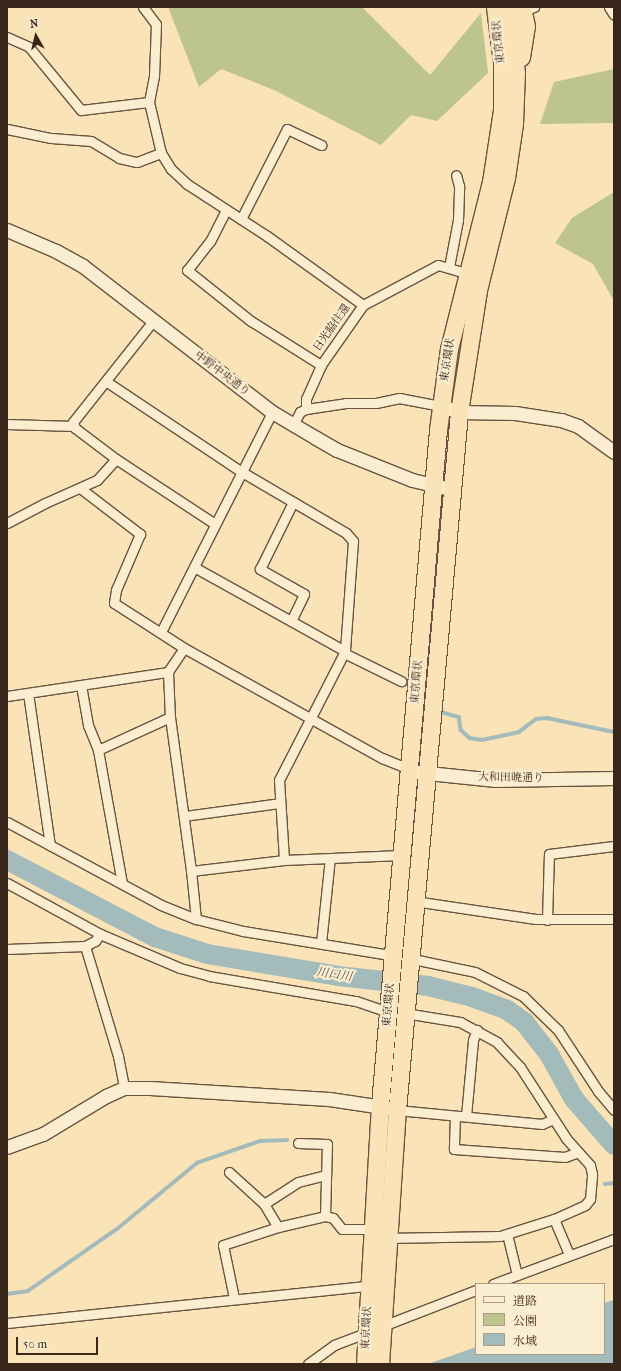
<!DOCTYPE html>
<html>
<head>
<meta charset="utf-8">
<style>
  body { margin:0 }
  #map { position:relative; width:621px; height:1371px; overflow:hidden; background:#f9e3b7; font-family:"IM FELL French Canon","Noto Serif JP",serif }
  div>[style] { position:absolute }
  .green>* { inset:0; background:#bec48e }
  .water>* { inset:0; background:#a4bbbb }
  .stream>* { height:3.5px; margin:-1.75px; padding:0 1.75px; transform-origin:1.75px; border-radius:1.75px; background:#a4bbbb }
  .river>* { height:20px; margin:-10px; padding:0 10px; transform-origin:10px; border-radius:10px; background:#a4bbbb }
  .roads { filter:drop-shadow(1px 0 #685541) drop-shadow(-1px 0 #685541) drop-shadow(0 1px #685541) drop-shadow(0 -1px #685541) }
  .street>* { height:9px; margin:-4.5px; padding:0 4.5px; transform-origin:4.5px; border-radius:4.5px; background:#fbedd0 }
  .secondary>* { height:13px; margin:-6.5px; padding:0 6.5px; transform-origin:6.5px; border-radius:6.5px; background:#fbedd0 }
  .highway>* { height:17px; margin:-8.5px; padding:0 8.5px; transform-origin:8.5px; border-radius:8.5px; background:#f9e3b7 }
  span { translate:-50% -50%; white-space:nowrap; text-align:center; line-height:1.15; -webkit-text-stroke:4px #fbedd0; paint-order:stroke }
  .street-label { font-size:11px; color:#38261a }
  .water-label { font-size:12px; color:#58534a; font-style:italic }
  .frame { position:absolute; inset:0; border:8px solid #38261a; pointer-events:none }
  .legend { position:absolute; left:475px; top:1283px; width:130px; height:72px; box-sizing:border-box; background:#fbedd0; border:1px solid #ad9d87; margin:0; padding:5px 7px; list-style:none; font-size:12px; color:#38261a }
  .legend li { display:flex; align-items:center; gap:8px; height:20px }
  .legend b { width:20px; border:1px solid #ad9d87 }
  .north { position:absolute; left:16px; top:16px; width:40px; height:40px; -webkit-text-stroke:3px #fbedd0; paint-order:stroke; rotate:352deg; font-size:11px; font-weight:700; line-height:16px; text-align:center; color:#38261a }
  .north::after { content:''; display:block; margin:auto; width:14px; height:18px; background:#38261a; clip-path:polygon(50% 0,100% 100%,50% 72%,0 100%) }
  .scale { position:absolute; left:16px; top:1337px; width:82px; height:18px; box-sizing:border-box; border:2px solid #38261a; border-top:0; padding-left:5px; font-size:12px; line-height:14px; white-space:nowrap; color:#38261a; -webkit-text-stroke:3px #fbedd0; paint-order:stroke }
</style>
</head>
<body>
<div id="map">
  <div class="green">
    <div style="clip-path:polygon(168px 7px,362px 7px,430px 75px,481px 13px,488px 73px,437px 121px,411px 115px,381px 145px,274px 90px,221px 69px,199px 87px)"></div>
    <div style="clip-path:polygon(614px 69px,614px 123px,540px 124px,554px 82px)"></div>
    <div style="clip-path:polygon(614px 192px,614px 301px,593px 264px,555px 243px,572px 218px)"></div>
  </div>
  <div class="water">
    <div style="clip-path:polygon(614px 1300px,614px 1364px,428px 1364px,476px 1347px,476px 1354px,604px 1354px,604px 1303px)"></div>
  </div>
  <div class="stream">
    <div style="left:441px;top:712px;width:19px;rotate:16deg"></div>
    <div style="left:459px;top:717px;width:13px;rotate:81deg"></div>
    <div style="left:461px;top:730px;width:12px;rotate:42deg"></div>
    <div style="left:470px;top:738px;width:12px;rotate:9deg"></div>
    <div style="left:482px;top:740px;width:38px;rotate:-12deg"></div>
    <div style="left:519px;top:732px;width:21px;rotate:-37deg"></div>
    <div style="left:536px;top:719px;width:11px;rotate:-5deg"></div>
    <div style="left:547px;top:718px;width:68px;rotate:11.8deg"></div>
    <div style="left:605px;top:1184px;width:9px;rotate:-6deg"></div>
    <div style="left:7px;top:1294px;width:21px;rotate:-8deg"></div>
    <div style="left:28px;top:1291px;width:108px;rotate:-34.9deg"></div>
    <div style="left:117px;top:1229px;width:104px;rotate:-39.5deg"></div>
    <div style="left:197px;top:1163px;width:67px;rotate:-19.2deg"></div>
    <div style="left:260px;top:1141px;width:27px;rotate:-2deg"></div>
  </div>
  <div class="river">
    <div style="left:7px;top:860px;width:167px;rotate:27.5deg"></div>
    <div style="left:155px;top:937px;width:55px;rotate:18.1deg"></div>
    <div style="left:207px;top:954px;width:133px;rotate:9.5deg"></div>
    <div style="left:338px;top:976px;width:91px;rotate:6.3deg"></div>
    <div style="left:428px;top:986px;width:45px;rotate:14deg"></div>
    <div style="left:472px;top:997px;width:37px;rotate:20deg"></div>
    <div style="left:507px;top:1010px;width:21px;rotate:35deg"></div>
    <div style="left:524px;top:1022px;width:41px;rotate:52deg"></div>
    <div style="left:549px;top:1054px;width:51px;rotate:60.9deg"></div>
    <div style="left:574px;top:1099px;width:61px;rotate:49deg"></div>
  </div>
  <div class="roads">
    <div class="street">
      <div style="left:143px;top:7px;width:21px;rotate:53deg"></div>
      <div style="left:156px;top:24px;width:52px;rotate:92.2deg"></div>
      <div style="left:154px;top:76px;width:26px;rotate:101deg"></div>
      <div style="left:149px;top:102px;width:52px;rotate:76.8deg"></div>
      <div style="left:161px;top:153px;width:19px;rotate:58deg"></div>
      <div style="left:171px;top:169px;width:22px;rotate:43deg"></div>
      <div style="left:187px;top:184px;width:95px;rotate:33deg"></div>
      <div style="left:267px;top:236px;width:118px;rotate:35.7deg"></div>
      <div style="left:609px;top:7px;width:9px;rotate:58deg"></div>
      <div style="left:523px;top:11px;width:12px;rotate:-20deg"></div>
      <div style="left:7px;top:37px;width:24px;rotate:24deg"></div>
      <div style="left:29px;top:47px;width:82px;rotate:50.5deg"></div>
      <div style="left:81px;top:110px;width:68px;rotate:-6.7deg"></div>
      <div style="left:7px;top:129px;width:45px;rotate:11.6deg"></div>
      <div style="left:51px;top:138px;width:40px;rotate:4.3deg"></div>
      <div style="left:91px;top:141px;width:33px;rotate:31deg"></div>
      <div style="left:119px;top:158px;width:18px;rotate:13deg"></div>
      <div style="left:137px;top:162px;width:26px;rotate:-21deg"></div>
      <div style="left:226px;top:210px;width:35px;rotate:117deg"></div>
      <div style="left:210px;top:241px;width:37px;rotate:128deg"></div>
      <div style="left:187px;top:270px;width:82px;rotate:38.6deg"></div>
      <div style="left:251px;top:321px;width:83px;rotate:32.2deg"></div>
      <div style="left:241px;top:219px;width:101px;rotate:-62.9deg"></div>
      <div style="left:287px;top:129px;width:38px;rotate:25deg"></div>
      <div style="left:449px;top:267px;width:48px;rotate:-79.2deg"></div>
      <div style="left:458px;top:220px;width:34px;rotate:-88deg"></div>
      <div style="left:459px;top:186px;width:11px;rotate:-105deg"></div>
      <div style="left:153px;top:321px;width:129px;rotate:128.4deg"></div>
      <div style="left:73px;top:422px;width:6px;rotate:72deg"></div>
      <div style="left:75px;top:428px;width:51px;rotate:37.1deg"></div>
      <div style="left:116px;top:459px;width:118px;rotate:33.3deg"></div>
      <div style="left:107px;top:382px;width:162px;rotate:33.7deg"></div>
      <div style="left:242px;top:472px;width:121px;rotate:30.4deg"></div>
      <div style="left:346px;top:533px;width:11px;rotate:49deg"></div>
      <div style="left:353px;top:541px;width:110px;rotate:94.2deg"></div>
      <div style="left:345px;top:651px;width:145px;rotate:117.1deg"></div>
      <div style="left:279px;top:780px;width:80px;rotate:86.4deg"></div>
      <div style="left:306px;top:409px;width:40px;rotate:-8.5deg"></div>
      <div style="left:346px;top:403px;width:30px"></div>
      <div style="left:376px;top:403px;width:24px;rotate:-12deg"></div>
      <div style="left:399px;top:398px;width:43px;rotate:10.8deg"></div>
      <div style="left:7px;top:424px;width:67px;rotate:1.7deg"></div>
      <div style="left:293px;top:425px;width:15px;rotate:-62deg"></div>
      <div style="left:300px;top:412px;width:7px;rotate:-27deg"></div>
      <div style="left:306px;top:409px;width:10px;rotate:-90deg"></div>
      <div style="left:306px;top:399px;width:37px;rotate:-66deg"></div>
      <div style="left:321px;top:365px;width:73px;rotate:-55deg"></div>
      <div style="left:363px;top:305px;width:85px;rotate:-28.1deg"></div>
      <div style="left:438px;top:265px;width:32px;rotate:16deg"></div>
      <div style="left:80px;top:488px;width:76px;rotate:37.5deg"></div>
      <div style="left:140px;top:534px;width:61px;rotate:113.2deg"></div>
      <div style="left:116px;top:590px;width:13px;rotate:99deg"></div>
      <div style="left:114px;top:603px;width:83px;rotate:32.7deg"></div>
      <div style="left:184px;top:648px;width:227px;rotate:29.1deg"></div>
      <div style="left:382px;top:758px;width:29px;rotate:22deg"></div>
      <div style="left:7px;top:523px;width:43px;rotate:-27.8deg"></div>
      <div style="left:45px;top:503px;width:57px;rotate:-23.9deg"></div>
      <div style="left:97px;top:480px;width:28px;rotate:-48deg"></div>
      <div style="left:194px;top:567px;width:173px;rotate:29.1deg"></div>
      <div style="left:291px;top:621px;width:30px;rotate:-64deg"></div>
      <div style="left:304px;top:594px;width:51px;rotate:-150.4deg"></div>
      <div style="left:260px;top:569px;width:75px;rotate:-63.8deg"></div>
      <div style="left:161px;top:632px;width:246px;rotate:-63.2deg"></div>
      <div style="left:184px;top:648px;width:29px;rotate:124deg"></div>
      <div style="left:168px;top:672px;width:45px;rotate:87.5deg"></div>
      <div style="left:170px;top:717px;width:155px;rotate:82.2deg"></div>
      <div style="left:344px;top:653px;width:64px;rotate:26.2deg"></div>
      <div style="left:81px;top:685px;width:41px;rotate:80.1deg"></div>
      <div style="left:88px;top:725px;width:27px;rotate:68deg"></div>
      <div style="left:98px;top:750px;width:135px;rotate:79.8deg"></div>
      <div style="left:28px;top:693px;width:154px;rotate:81.8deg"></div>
      <div style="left:7px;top:696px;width:163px;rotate:-8.5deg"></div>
      <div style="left:98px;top:750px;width:79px;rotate:-24.6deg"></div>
      <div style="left:184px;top:816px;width:97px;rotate:-7.7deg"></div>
      <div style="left:7px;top:822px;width:175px;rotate:28.3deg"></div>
      <div style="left:161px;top:905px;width:38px;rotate:22deg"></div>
      <div style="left:196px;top:919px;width:49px;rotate:14.3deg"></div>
      <div style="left:243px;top:931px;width:155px;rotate:9.3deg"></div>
      <div style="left:7px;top:883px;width:106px;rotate:28.7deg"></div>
      <div style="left:100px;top:934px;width:87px;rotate:23deg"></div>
      <div style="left:180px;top:968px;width:30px;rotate:15deg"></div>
      <div style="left:209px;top:976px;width:149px;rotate:9.7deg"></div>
      <div style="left:356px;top:1001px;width:34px;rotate:19deg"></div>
      <div style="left:414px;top:901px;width:123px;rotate:8.4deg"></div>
      <div style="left:536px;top:919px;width:78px"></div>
      <div style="left:196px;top:919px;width:48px;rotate:-95.9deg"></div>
      <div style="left:191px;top:871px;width:94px;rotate:-6.7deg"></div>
      <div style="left:284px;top:860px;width:117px;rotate:-2.4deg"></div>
      <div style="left:547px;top:920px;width:66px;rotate:-88.3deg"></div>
      <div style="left:549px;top:854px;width:65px;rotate:-7deg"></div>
      <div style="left:321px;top:943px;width:85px;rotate:-84deg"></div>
      <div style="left:85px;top:946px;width:115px;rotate:73.3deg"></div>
      <div style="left:118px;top:1056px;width:33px;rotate:79deg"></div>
      <div style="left:7px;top:949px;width:78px;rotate:-2.2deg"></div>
      <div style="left:85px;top:946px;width:11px;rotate:-27deg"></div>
      <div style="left:95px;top:941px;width:9px;rotate:-54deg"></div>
      <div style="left:408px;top:958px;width:68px;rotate:11.8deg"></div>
      <div style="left:475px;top:972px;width:54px;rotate:26.6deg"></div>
      <div style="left:523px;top:996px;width:49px;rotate:44.2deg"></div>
      <div style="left:558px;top:1030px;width:73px;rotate:56.7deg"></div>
      <div style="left:598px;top:1091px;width:25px;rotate:50deg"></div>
      <div style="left:397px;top:1110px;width:146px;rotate:5.5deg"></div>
      <div style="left:542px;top:1124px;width:12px;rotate:-24deg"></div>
      <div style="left:455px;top:1116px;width:33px;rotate:92deg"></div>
      <div style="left:454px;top:1149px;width:111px;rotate:4.1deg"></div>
      <div style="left:565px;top:1157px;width:14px;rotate:-21deg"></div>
      <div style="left:466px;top:1116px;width:76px;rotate:-84.7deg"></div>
      <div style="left:473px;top:1040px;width:11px;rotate:-68deg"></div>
      <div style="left:298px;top:1143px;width:29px;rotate:2deg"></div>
      <div style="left:327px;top:1144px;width:72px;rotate:91.6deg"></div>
      <div style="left:229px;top:1172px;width:47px;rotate:42.4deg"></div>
      <div style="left:264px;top:1204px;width:27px;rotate:59deg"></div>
      <div style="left:264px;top:1204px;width:40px;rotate:-32.9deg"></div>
      <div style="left:298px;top:1182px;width:29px;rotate:-14deg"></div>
      <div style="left:554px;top:1219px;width:38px;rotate:67deg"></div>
      <div style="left:507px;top:1234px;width:42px;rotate:76.3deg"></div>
      <div style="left:386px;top:1238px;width:114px;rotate:-1deg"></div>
      <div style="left:500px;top:1236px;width:57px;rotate:-17.5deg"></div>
      <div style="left:554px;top:1219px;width:34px;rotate:-24deg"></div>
      <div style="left:585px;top:1205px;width:8px;rotate:-50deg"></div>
      <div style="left:590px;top:1199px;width:25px;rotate:-85deg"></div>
      <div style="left:592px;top:1174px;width:9px;rotate:-103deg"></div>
      <div style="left:590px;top:1165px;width:36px;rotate:-132deg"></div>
      <div style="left:566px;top:1138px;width:85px;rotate:-122.9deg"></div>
      <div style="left:520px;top:1067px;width:34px;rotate:-133deg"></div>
      <div style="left:497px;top:1042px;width:42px;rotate:-151.6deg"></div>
      <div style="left:460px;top:1022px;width:56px;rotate:-170.7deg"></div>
      <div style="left:493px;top:1284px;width:129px;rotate:-20.4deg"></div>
      <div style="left:234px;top:1298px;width:54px;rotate:-101.7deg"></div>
      <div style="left:223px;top:1245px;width:58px;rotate:-18.1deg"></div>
      <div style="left:278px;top:1227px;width:48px;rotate:-13.2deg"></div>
      <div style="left:325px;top:1216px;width:8px;rotate:14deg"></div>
      <div style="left:333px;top:1218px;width:14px;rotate:51deg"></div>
      <div style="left:342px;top:1229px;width:30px"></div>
      <div style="left:7px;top:1323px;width:368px;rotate:-5.9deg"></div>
      <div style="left:380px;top:1327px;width:103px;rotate:-21.1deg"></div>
      <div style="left:308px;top:1364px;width:32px;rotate:-36deg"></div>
      <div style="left:334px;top:1345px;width:36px;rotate:-21deg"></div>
    </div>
    <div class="secondary">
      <div style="left:7px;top:230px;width:53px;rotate:23.2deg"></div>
      <div style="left:56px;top:251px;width:31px;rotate:29deg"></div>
      <div style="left:83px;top:266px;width:239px;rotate:37.7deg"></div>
      <div style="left:272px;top:412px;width:51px;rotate:30.6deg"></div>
      <div style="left:316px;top:438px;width:24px;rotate:30deg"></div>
      <div style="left:337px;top:450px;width:81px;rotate:21.8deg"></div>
      <div style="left:412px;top:480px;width:40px;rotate:13deg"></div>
      <div style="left:441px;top:406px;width:19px;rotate:18deg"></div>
      <div style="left:459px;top:412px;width:56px;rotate:1deg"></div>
      <div style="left:515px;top:413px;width:47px;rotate:8.7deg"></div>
      <div style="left:561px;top:420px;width:18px;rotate:19deg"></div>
      <div style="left:578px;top:426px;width:44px;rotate:35.8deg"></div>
      <div style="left:418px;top:772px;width:78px;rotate:5.9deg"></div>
      <div style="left:496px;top:780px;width:118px;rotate:-1deg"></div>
      <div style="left:7px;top:1147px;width:38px;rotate:-20deg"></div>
      <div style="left:43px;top:1134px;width:74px;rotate:-31.1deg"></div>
      <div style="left:106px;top:1096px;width:20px;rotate:-24deg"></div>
      <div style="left:124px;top:1088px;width:26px"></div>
      <div style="left:150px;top:1088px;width:179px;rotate:3.5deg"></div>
      <div style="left:329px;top:1099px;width:61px;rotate:8.5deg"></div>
    </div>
    <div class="highway">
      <div style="left:521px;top:57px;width:31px;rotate:-81deg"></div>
      <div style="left:526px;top:26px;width:19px;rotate:-102deg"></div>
      <div style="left:365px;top:1364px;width:259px;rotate:-86.7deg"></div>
      <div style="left:380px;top:1105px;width:677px;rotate:-85.09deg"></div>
      <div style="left:438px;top:430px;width:82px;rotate:-82.3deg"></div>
      <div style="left:449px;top:349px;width:172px;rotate:-75.9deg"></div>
      <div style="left:491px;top:182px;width:73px;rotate:-81.3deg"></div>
      <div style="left:502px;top:110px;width:48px;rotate:-90deg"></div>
      <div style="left:502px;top:62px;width:55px;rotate:-97.3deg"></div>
      <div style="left:380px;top:1364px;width:255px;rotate:-86.2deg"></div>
      <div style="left:397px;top:1110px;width:701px;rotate:-84.92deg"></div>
      <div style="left:459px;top:412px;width:123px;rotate:-81.1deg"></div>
      <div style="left:478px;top:290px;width:115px;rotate:-76deg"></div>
      <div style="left:506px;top:178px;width:55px;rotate:-81.6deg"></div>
      <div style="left:514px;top:124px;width:51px;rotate:-87.8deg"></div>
      <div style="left:516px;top:73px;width:66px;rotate:-96.1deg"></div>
    </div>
  </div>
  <div class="street-label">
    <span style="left:499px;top:42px;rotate:-96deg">東京環状</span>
    <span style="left:332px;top:328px;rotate:-55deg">日光脇往還</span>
    <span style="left:448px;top:360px;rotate:-81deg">東京環状</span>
    <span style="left:222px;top:374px;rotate:37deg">中野中央通り</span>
    <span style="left:417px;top:682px;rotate:-85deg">東京環状</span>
    <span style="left:511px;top:778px;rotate:1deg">大和田暁通り</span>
    <span style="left:389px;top:1005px;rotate:-85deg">東京環状</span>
    <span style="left:367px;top:1328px;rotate:-87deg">東京環状</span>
  </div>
  <div class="water-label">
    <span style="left:334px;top:975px;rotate:8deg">川口川</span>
  </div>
  <div class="frame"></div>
  <ul class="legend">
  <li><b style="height:5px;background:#fbedd0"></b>道路</li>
  <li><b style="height:11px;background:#bec48e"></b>公園</li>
  <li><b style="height:11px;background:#a4bbbb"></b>水域</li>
  </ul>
  <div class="north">N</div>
  <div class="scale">50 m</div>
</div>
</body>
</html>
